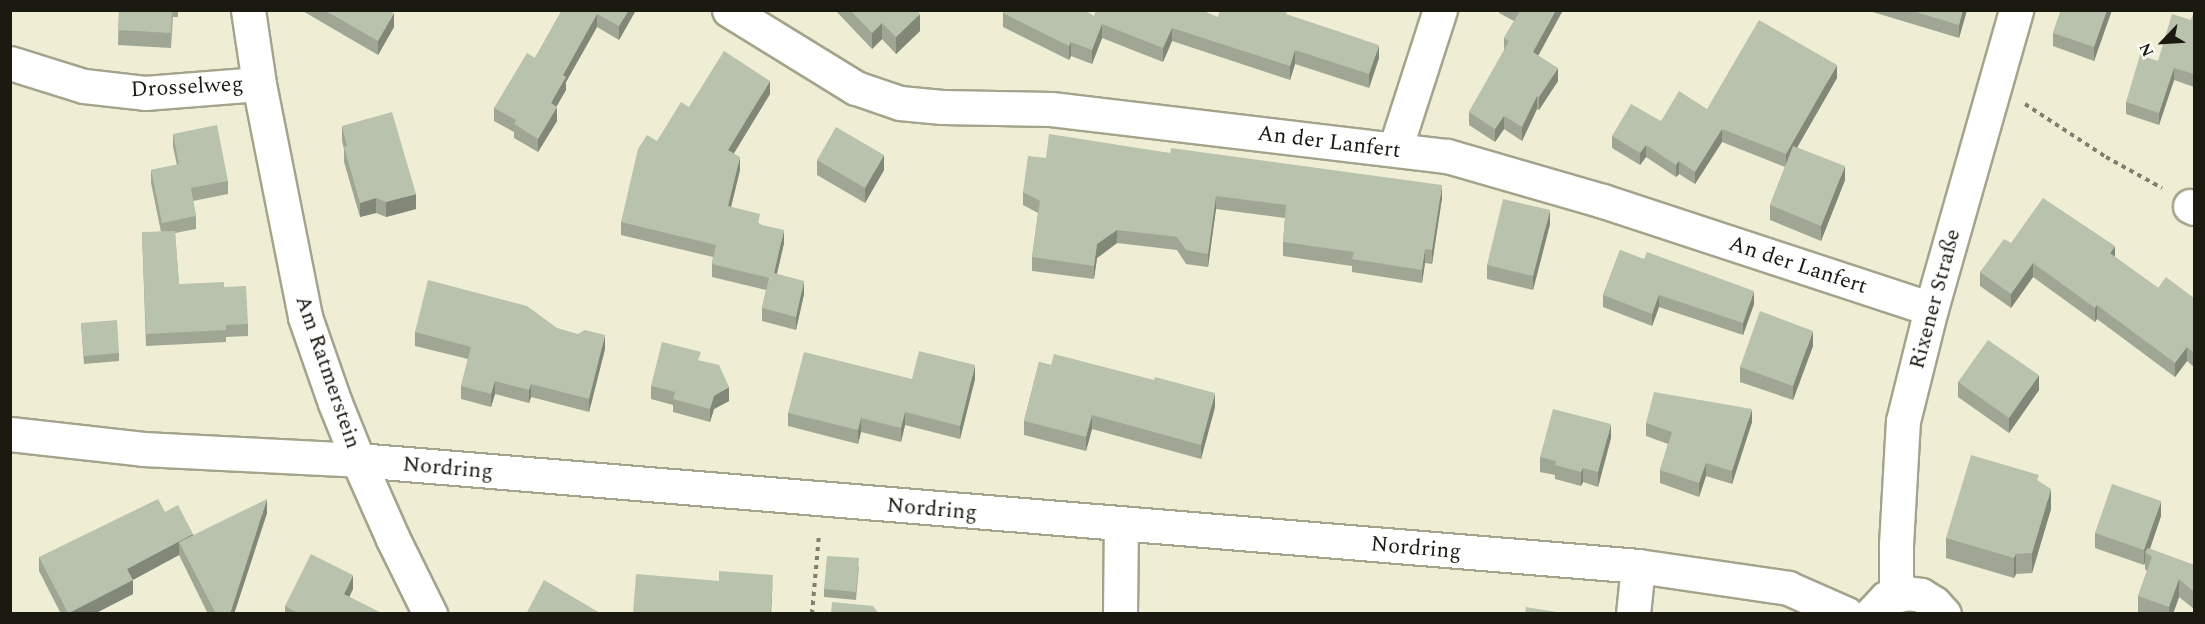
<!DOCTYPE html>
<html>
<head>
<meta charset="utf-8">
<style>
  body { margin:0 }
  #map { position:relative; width:2205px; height:624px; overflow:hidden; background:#efeed5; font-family:Spectral,serif }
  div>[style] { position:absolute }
  .path>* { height:4px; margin-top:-2px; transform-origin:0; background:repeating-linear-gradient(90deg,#807f6f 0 4.5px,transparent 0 9px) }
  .roads { filter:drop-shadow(2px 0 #a4a38c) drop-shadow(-2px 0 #a4a38c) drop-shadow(0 2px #a4a38c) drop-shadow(0 -2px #a4a38c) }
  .street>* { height:33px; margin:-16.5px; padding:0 16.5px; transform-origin:16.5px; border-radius:16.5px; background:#fff }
  .wall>* { inset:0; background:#9fa794 }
  .shaded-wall>* { inset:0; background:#828878 }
  .building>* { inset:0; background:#b9c2ac }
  span { translate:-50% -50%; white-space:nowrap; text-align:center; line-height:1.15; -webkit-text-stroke:4.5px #fff; paint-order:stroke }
  .street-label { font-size:22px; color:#1a1a11 }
  .frame { position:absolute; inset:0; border:12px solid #1a1a11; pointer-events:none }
  .north { position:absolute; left:2133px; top:12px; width:60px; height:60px; -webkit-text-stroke:4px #fff; paint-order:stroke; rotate:245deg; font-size:16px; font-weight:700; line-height:24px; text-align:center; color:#1a1a11 }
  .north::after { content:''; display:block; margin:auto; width:21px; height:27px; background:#1a1a11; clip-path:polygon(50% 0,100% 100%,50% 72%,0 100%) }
</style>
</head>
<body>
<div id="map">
  <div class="path">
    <div style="left:2025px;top:104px;width:97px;rotate:33.2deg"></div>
    <div style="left:2106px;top:157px;width:64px;rotate:29deg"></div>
    <div style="left:812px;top:614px;width:80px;rotate:-85deg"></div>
  </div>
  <div class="roads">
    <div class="street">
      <div style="left:248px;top:10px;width:75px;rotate:81.5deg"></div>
      <div style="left:259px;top:84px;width:237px;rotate:78.8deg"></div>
      <div style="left:305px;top:317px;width:91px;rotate:70.8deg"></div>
      <div style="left:335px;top:403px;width:61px;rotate:68deg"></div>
      <div style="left:358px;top:460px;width:86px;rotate:66.1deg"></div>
      <div style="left:393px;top:539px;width:84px;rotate:63.7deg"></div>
      <div style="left:729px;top:10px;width:149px;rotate:31.6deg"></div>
      <div style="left:856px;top:88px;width:46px;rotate:18.8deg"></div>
      <div style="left:900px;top:103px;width:42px;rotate:5.4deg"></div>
      <div style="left:942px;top:107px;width:109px;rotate:1.1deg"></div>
      <div style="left:1051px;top:109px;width:399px;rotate:6.8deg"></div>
      <div style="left:1447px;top:156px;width:162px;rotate:16.1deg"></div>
      <div style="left:1603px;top:201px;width:345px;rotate:18.2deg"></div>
      <div style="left:10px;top:63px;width:77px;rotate:17.3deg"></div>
      <div style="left:84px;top:86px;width:61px;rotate:6.5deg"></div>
      <div style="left:145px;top:93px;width:114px;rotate:-4.5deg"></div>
      <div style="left:1395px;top:149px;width:146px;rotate:-72.1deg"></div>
      <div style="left:2190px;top:206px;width:4px;rotate:27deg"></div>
      <div style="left:10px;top:434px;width:134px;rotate:6.4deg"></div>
      <div style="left:143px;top:449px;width:215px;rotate:2.9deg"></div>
      <div style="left:358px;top:460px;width:1284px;rotate:4.73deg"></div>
      <div style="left:1638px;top:566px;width:152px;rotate:8.3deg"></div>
      <div style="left:1788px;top:588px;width:64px;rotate:23.8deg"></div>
      <div style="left:1896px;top:595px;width:50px;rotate:-90deg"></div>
      <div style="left:1896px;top:545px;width:124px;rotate:-86.8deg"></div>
      <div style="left:1903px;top:421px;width:115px;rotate:-76deg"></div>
      <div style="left:1931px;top:309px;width:311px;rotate:-74.1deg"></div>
      <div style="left:1120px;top:614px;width:89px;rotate:-89.4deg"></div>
      <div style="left:1633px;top:614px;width:48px;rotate:-84.1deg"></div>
      <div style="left:1871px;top:614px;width:22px;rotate:-47deg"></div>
      <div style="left:1886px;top:598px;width:22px;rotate:-13deg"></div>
      <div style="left:1907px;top:593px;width:14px;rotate:8deg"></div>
      <div style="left:1921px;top:595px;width:15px;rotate:32deg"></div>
      <div style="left:1934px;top:603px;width:15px;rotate:48deg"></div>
    </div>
  </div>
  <div class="wall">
    <div style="clip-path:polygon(119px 10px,178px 10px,178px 17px,173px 17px,171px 48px,118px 45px)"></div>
    <div style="clip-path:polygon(301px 10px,385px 10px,394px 27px,378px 55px)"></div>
    <div style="clip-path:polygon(562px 10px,636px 10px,619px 40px,597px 27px,566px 82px,566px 90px,556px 107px,557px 121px,538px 152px,514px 138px,514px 132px,494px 121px,494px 108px,535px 58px)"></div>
    <div style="clip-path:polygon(835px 10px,917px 10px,920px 31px,896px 54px,882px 39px,872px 49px)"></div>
    <div style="clip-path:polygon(1499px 10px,1563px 10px,1538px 56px,1558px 81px,1539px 110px,1537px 109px,1522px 141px,1504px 129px,1495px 142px,1469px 125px,1469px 112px,1504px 51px,1504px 38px,1514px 21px,1499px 13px)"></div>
    <div style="clip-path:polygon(1866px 10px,1967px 10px,1959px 38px)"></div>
    <div style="clip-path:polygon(2061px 10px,2112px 10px,2094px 61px,2053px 46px,2053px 33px)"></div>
    <div style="clip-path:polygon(2194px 12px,2194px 87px,2174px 80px,2159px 125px,2126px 114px,2126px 102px,2191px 20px)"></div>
    <div style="clip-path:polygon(1003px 13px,1094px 16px,1218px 17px,1287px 15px,1379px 58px,1369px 88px,1295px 64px,1290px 80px,1172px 41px,1163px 62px,1102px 38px,1092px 64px,1071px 56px,1069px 60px,1003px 27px)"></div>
    <div style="clip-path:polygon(1837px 78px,1797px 147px,1845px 180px,1821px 241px,1770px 220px,1770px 205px,1785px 167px,1722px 142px,1695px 184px,1679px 174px,1676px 177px,1646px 157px,1640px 165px,1612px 148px,1612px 136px,1661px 121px)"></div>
    <div style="clip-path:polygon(770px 94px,734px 153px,740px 170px,731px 207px,760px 224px,784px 243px,777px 274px,804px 294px,796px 330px,762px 321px,762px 308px,766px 290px,712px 277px,712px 264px,713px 257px,621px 235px,621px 222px,657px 141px,689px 107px)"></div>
    <div style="clip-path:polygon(342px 126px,416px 209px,386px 217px,376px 213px,360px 217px,344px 162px,344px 149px,342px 141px)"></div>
    <div style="clip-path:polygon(173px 134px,228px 181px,228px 194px,193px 201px,196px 216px,196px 229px,175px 233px,179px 284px,224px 287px,248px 324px,248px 336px,226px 337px,226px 342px,146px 346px,142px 232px,161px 232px,151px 183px,151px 170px,177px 165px,173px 147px)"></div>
    <div style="clip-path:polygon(1046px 158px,1442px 198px,1432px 264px,1425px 263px,1422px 283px,1352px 272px,1352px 266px,1283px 256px,1283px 242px,1285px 218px,1216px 209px,1208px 267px,1186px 264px,1177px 250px,1117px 243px,1097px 258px,1094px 279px,1032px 271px,1032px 257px,1038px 213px,1023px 205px,1023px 192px)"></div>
    <div style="clip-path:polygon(817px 160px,884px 170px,865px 203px,817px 175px)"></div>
    <div style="clip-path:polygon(1550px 224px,1533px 290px,1487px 279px,1487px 265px)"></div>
    <div style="clip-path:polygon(2011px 243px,2115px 257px,2158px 288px,2194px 298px,2194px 367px,2187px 361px,2175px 377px,2097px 319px,2095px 322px,2033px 277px,2011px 308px,1980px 286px,1980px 272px)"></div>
    <div style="clip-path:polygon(1620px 250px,1754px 304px,1743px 335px,1659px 307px,1652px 326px,1603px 307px,1603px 295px)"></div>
    <div style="clip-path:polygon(81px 323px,119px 353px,119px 361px,84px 364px)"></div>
    <div style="clip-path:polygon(557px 328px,605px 349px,589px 412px,531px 397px,529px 403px,495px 394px,491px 407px,461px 399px,461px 386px,468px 359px,415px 346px,415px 332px)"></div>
    <div style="clip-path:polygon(1813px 346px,1793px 400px,1740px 382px,1740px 367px)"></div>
    <div style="clip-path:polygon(701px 361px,729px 401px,714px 409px,710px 422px,673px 412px,673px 405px,651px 399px,651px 386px)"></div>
    <div style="clip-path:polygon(1039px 362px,1215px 407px,1201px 459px,1092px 429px,1086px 451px,1024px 435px,1024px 421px)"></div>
    <div style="clip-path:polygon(975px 379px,960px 439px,905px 425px,901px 442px,861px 432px,858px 444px,788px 426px,788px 413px)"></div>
    <div style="clip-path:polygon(1958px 382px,2039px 390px,2009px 433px,1958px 397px)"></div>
    <div style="clip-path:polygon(1752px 422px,1732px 484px,1706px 476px,1699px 497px,1660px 483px,1660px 470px,1668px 444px,1646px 436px,1646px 423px)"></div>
    <div style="clip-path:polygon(1611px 438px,1598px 487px,1583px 482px,1581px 486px,1555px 479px,1555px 475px,1540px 472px,1540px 457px)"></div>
    <div style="clip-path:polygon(2039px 481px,2051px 509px,2032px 573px,2016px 574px,2014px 578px,1946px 558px,1946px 538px)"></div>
    <div style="clip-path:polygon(165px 512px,193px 536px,267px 513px,234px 614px,208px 614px,179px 555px,133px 580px,133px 594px,94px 614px,61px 614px,39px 571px,39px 557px)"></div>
    <div style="clip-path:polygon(2161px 516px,2150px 549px,2194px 565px,2194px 609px,2179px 597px,2173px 614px,2138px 613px,2138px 596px,2147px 571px,2145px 569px,2145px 562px,2144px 565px,2095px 548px,2095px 533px)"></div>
    <div style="clip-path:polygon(859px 566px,856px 600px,824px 597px,824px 589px)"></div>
    <div style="clip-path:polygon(353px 589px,349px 597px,383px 614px,285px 614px,285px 606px)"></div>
  </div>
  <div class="shaded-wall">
    <div style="clip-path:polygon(629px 10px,636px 10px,619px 40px,619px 26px)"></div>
    <div style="clip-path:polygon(1556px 10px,1563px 10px,1533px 65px,1533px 52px)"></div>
    <div style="clip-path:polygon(1963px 10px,1967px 10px,1959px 38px,1959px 25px)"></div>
    <div style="clip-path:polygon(2107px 10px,2112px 10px,2094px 61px,2094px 47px)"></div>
    <div style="clip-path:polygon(394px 13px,394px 27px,378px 55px,378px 41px)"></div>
    <div style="clip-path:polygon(597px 14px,597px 27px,566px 82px,566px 90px,551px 116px,551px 103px,563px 75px)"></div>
    <div style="clip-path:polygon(920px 14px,920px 31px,896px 54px,896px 37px)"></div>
    <div style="clip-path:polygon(882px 23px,882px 39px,872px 49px,872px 33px)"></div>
    <div style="clip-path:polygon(1102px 24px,1102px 38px,1092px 64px,1092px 50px)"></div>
    <div style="clip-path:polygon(1172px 28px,1172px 41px,1163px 62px,1163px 48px)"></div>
    <div style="clip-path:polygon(1071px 42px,1071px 56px,1069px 60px,1069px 46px)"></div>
    <div style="clip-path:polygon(1379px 45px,1379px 58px,1369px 88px,1369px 74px)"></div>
    <div style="clip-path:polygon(1295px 50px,1295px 64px,1290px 80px,1290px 66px)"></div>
    <div style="clip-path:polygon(1837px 65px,1837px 78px,1786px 167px,1786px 154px)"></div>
    <div style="clip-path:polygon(1558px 68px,1558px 81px,1539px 110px,1539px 97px)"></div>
    <div style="clip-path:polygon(2174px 68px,2174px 80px,2159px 125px,2159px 113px)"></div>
    <div style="clip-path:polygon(770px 81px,770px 94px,728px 163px,728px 150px)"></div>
    <div style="clip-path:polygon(1537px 96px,1537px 109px,1522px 141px,1522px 127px)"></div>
    <div style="clip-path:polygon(557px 107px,557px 121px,538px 152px,538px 139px)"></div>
    <div style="clip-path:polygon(1504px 116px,1504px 129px,1495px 142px,1495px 129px)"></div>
    <div style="clip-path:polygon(1722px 129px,1722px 142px,1695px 184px,1695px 172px)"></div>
    <div style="clip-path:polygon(1646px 145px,1646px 157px,1640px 165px,1640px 153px)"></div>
    <div style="clip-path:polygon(884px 155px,884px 170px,865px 203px,865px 188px)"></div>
    <div style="clip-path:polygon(740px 157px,740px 170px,728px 219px,728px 206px)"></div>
    <div style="clip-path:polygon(1679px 161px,1679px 174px,1676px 177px,1676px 165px)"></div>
    <div style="clip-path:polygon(1845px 166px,1845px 180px,1821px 241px,1821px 226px)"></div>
    <div style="clip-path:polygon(1442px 185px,1442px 198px,1432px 264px,1432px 250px)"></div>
    <div style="clip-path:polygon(416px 194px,416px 209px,386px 217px,386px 202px)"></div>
    <div style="clip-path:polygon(1216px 196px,1216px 209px,1208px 267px,1208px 254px)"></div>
    <div style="clip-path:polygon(376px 198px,376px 213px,360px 217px,360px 203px)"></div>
    <div style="clip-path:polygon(1550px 210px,1550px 224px,1533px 290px,1533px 276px)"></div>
    <div style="clip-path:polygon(784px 230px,784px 243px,774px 286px,774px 273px)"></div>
    <div style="clip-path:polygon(1117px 230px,1117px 243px,1097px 258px,1094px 279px,1094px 266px,1097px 244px)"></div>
    <div style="clip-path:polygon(2115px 246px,2115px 260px,2110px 253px)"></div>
    <div style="clip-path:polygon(1425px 249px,1425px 263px,1422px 283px,1422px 270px)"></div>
    <div style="clip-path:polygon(2033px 263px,2033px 277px,2011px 308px,2011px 294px)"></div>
    <div style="clip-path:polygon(804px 281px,804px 294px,796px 330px,796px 317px)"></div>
    <div style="clip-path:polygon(1754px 291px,1754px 304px,1743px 335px,1743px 323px)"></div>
    <div style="clip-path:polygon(1659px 295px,1659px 307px,1652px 326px,1652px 314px)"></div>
    <div style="clip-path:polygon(2097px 305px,2097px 319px,2095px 322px,2095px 308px)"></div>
    <div style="clip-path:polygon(1813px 331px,1813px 346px,1793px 400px,1793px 386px)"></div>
    <div style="clip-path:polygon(605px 335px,605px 349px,589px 412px,589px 399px)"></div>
    <div style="clip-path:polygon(2187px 347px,2187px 361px,2175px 377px,2175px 363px)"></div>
    <div style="clip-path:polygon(975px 365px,975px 379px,960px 439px,960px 426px)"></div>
    <div style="clip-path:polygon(2039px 375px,2039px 390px,2009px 433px,2009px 418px)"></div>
    <div style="clip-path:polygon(495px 381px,495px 394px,491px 407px,491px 394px)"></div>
    <div style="clip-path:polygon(531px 384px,531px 397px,529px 403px,529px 390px)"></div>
    <div style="clip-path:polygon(729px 387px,729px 401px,714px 409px,710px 422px,710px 409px,714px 396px)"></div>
    <div style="clip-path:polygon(1215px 393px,1215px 407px,1201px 459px,1201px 445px)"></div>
    <div style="clip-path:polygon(1752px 409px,1752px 422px,1732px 484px,1732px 471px)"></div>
    <div style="clip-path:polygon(905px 412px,905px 425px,901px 442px,901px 428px)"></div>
    <div style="clip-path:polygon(1092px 415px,1092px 429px,1086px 451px,1086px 437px)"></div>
    <div style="clip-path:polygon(861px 418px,861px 432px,858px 444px,858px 430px)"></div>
    <div style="clip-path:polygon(1611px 424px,1611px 438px,1598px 487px,1598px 472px)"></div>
    <div style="clip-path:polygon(1706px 463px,1706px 476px,1699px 497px,1699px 483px)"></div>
    <div style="clip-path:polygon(1583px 468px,1583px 482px,1581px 486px,1581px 472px)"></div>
    <div style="clip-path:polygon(2051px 489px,2051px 509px,2032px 573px,2032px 553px)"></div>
    <div style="clip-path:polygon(267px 499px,267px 513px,234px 614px,230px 614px)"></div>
    <div style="clip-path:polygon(2161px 501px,2161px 516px,2148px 554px,2145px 552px,2145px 562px,2144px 565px,2144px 550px)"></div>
    <div style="clip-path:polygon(193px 534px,193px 548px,179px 542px,179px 555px,127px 583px,127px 569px)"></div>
    <div style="clip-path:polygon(2016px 554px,2016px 574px,2014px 578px,2014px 558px)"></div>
    <div style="clip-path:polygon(353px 575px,353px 589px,344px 608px,344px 594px)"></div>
    <div style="clip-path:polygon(773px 575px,771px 614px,770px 614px)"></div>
    <div style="clip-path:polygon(2179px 579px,2179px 597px,2173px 614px,2169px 614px,2169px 607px)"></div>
    <div style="clip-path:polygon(133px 580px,133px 594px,94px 614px,68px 614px)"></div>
  </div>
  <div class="building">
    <div style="clip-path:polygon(119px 10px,172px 10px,171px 33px,118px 30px)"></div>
    <div style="clip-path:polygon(324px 10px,385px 10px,394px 13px,378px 41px)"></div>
    <div style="clip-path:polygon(562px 10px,629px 10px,619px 26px,597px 14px,563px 75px,566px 77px,551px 103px,557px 107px,538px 139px,514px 124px,516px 120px,494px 108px,527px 53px,535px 58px)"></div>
    <div style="clip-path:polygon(850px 10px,917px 10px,920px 14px,896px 37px,882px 23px,872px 33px)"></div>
    <div style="clip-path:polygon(1005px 10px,1085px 10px,1094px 16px,1096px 10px,1201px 10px,1218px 17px,1220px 10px,1286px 10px,1287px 11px,1286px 14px,1379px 45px,1369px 74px,1295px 50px,1290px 66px,1172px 28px,1163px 48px,1102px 24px,1092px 50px,1071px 42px,1069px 46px,1003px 13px)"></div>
    <div style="clip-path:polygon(1519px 10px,1556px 10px,1533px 52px,1558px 68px,1539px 97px,1537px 96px,1522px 127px,1504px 116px,1495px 129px,1469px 112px,1509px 41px,1504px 38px,1520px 11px)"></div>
    <div style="clip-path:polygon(1909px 10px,1963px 10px,1959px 25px)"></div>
    <div style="clip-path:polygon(2061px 10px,2107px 10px,2094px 47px,2053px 33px)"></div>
    <div style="clip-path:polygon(2194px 12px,2194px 74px,2174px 68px,2159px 113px,2126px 102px,2140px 55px,2158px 61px,2172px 14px,2191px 20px)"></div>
    <div style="clip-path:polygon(1759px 20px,1837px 65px,1786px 154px,1722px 129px,1695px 172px,1679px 161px,1676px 165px,1646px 145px,1640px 153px,1612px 136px,1631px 104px,1661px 121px,1679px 91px,1707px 109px)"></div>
    <div style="clip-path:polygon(724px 51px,770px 81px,728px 150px,740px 157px,728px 206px,760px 214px,758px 224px,784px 230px,774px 273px,804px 281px,796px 317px,762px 308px,769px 278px,712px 264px,716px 245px,621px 222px,638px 149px,647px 135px,657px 141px,681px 102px,689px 107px)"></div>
    <div style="clip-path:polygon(392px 112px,416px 194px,386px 202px,376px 198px,360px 203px,344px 147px,347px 146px,342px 126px)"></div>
    <div style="clip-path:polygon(217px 125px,228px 181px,191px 188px,196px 216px,162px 223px,151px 170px,179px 164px,173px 134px)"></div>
    <div style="clip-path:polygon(836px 127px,884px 155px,865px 188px,817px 160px)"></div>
    <div style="clip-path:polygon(1049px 134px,1170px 153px,1171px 148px,1442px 185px,1432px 250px,1425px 249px,1422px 270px,1352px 259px,1354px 252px,1283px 242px,1286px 205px,1216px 196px,1208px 254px,1186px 250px,1177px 237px,1117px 230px,1097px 244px,1094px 266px,1032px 257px,1040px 201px,1023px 192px,1028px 156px,1046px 158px)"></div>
    <div style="clip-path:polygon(1793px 146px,1845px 166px,1821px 226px,1770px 205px)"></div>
    <div style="clip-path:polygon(2043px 198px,2115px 246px,2110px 253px,2158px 288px,2166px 277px,2194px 298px,2194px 353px,2187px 347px,2175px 363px,2097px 305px,2095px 308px,2033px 263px,2011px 294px,1980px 272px,2004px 239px,2011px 243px)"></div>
    <div style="clip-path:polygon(1503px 199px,1550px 210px,1533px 276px,1487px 265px)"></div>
    <div style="clip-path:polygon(175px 231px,179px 284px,224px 282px,224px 287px,246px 286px,248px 324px,226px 325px,226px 330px,146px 334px,142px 232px)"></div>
    <div style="clip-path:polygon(1620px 250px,1644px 259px,1647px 252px,1754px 291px,1743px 323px,1659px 295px,1652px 314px,1603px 295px)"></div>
    <div style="clip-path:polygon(428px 280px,527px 306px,557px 328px,578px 334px,585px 330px,605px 335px,589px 399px,531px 384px,529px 390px,495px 381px,491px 394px,461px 386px,471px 347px,415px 332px)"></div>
    <div style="clip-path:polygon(1760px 311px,1813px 331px,1793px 386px,1740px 367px)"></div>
    <div style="clip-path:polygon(117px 320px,119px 353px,84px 356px,81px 323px)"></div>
    <div style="clip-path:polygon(1988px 340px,2039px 375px,2009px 418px,1958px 382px)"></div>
    <div style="clip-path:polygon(662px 342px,701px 352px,698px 360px,719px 365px,729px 387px,714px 396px,710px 409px,673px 399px,675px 392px,651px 386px)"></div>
    <div style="clip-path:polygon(919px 351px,975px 365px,960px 426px,905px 412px,901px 428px,861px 418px,858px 430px,788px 413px,804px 352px,912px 379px)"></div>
    <div style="clip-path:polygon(1054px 354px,1154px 380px,1155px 377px,1215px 393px,1201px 445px,1092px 415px,1086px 437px,1024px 421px,1039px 362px,1051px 365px)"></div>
    <div style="clip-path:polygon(1654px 392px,1752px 409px,1732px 471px,1706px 463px,1699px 483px,1660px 470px,1672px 432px,1646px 423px)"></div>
    <div style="clip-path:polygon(1553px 409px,1611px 424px,1598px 472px,1583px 468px,1581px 472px,1555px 465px,1556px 461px,1540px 457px)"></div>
    <div style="clip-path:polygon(1971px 455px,2039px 475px,2037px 480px,2051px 489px,2032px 553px,2016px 554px,2014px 558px,1946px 538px)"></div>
    <div style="clip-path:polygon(2112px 484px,2161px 501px,2144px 550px,2095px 533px)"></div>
    <div style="clip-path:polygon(158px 499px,165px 512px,178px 505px,193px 534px,127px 569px,133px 580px,68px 613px,39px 557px)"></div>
    <div style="clip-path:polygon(267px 499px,230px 614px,216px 614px,179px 542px)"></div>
    <div style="clip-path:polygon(2148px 548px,2194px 565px,2194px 592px,2179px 579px,2169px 607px,2138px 596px,2152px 557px,2145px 552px)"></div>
    <div style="clip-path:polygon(311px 554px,353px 575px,344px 594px,383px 614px,299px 614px,285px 606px)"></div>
    <div style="clip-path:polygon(827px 556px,859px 558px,856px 592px,824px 589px)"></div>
    <div style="clip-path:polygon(719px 571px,773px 575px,770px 614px,633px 614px,636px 574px,719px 581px)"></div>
    <div style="clip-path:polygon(544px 580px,600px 613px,526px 614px)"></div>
    <div style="clip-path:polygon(832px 602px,873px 606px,879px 614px,831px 614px)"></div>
    <div style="clip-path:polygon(1526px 607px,1569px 614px,1525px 614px)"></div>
  </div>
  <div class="street-label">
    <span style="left:187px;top:87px;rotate:-3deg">Drosselweg</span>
    <span style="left:1329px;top:142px;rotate:7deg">An der Lanfert</span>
    <span style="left:1798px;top:265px;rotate:18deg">An der Lanfert</span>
    <span style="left:1935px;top:299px;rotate:-75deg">Rixener Straße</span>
    <span style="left:328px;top:372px;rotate:71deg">Am Ratmerstein</span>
    <span style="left:448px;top:468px;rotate:5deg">Nordring</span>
    <span style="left:932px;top:509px;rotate:5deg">Nordring</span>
    <span style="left:1416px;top:548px;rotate:5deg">Nordring</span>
  </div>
  <div class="frame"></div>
  <div class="north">N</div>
</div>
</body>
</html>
